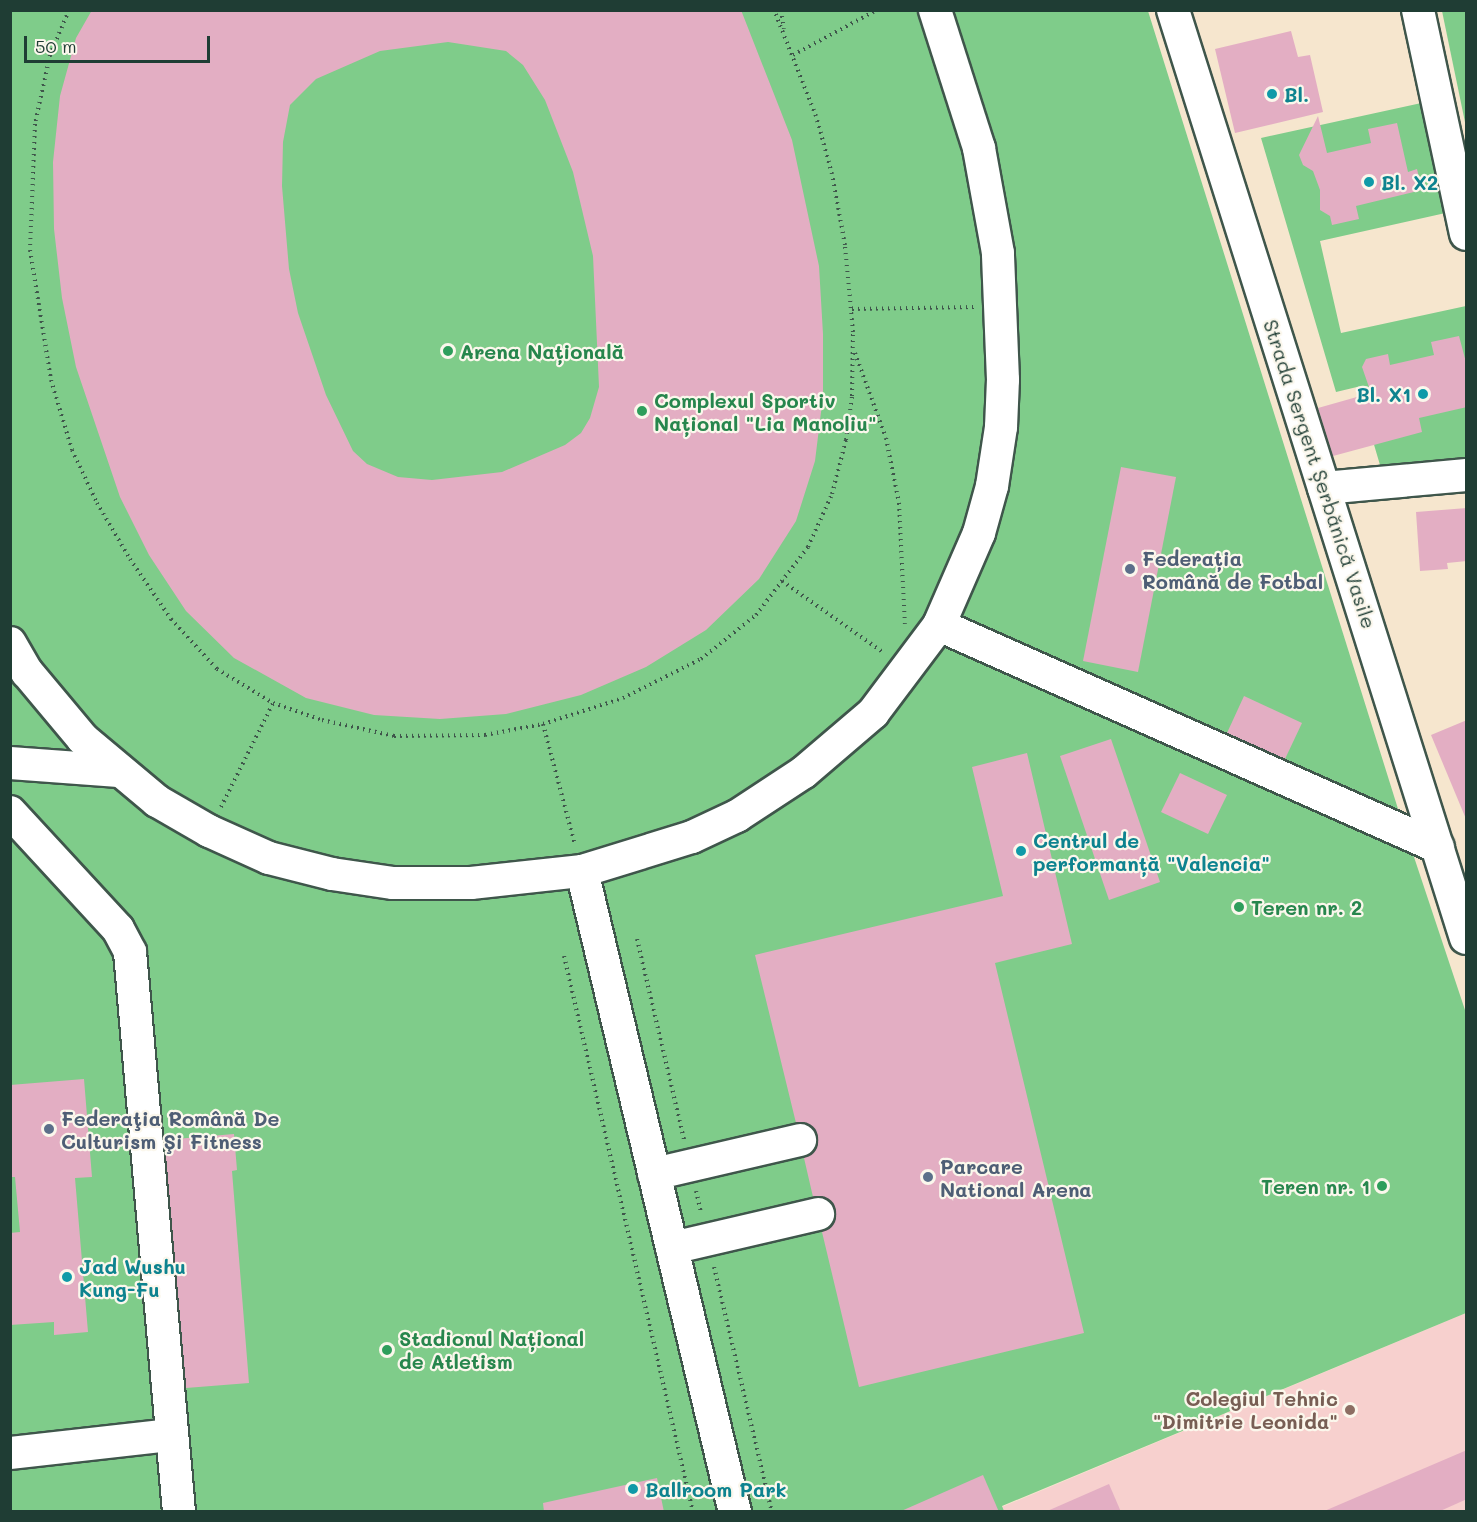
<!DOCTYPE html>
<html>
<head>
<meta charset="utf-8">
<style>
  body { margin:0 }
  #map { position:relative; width:1477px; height:1522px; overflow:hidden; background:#f6e6ce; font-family:Mali,sans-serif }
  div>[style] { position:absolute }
  .built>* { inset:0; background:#f7d0ce }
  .green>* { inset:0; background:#7fcc8a }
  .building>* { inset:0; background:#e3aec3 }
  .path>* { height:4px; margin-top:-2px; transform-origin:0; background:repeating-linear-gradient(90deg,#3f564b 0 1.5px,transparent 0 6px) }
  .roads { filter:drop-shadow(2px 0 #3f564b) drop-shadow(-2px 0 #3f564b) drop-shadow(0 2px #3f564b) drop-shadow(0 -2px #3f564b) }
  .minor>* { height:32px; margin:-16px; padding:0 16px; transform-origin:16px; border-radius:16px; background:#fff }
  .dots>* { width:16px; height:16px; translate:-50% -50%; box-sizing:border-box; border:3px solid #fbf7ec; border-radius:50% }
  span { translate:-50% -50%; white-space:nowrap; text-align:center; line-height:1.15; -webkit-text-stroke:4.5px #fbf7ec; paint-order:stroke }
  .culture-label { font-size:20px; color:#0d838f; font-weight:700 }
  .left { translate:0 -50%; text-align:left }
  .right { translate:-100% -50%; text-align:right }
  .leisure-label { font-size:20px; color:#27864d; font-weight:700 }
  .street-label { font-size:20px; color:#1f3d34 }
  .service-label { font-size:20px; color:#4e5e75; font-weight:700 }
  .education-label { font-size:20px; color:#785e54; font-weight:700 }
  .frame { position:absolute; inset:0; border:12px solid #1f3d34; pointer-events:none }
  .scale { position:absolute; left:24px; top:36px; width:186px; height:27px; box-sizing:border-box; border:3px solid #1f3d34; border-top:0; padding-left:8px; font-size:18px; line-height:21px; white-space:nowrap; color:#1f3d34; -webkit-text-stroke:4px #fbf7ec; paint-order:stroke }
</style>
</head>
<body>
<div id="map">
  <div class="built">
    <div style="clip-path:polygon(1466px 1313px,1466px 1511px,1004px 1512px,1002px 1507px)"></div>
  </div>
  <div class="green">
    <div style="clip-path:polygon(10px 11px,1148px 11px,1399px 812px,1466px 1013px,1466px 1313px,1002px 1506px,1004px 1511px,11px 1511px)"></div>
    <div style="clip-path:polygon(1442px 11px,1466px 11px,1466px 127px)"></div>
    <div style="clip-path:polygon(1426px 102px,1450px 212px,1320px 241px,1341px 333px,1466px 306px,1466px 457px,1380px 465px,1357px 387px,1336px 392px,1261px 138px)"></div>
  </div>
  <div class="building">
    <div style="clip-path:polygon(evenodd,92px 10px,741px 10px,792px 140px,819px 266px,823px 334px,823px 396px,815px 461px,796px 521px,759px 579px,706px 630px,646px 667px,581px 695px,506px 714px,440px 719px,374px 715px,306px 698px,234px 658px,186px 611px,149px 555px,120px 497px,76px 367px,62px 298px,54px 229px,53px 162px,60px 96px,76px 38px,92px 10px,448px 42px,506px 51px,523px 65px,545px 100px,573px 172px,593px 256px,599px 387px,590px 418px,581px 433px,565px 445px,502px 472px,432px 480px,398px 477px,367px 464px,353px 451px,326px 395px,298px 313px,289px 269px,282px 186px,283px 142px,290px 105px,316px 79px,380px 51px,448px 42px)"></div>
    <div style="clip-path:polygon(1291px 31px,1298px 57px,1310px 55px,1323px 112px,1235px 133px,1215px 49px)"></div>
    <div style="clip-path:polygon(1318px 116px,1327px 153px,1371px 143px,1368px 129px,1397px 123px,1408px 172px,1417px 169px,1422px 190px,1356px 206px,1359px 219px,1332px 225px,1330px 216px,1320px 210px,1320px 190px,1313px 171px,1303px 165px,1299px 155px)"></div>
    <div style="clip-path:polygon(1459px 336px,1467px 366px,1467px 407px,1419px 418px,1422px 432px,1333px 456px,1318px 408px,1371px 393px,1362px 367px,1366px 359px,1388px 354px,1390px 365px,1434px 355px,1431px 342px)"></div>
    <div style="clip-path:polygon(1121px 467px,1176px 477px,1138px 672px,1083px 661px)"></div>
    <div style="clip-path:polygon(1467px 508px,1467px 561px,1447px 563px,1448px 569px,1420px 571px,1416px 512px)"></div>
    <div style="clip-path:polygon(1244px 696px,1302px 723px,1285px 759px,1227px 733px)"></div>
    <div style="clip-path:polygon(1467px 720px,1467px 819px,1466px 819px,1431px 735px)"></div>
    <div style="clip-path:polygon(1111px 739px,1160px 882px,1109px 900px,1060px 756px)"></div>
    <div style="clip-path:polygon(1027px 753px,1072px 944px,995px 963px,1084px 1333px,859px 1387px,822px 1232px,831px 1227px,836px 1210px,831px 1201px,813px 1197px,804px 1158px,817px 1146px,817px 1135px,806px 1123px,796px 1123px,755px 955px,1003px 896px,972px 767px)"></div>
    <div style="clip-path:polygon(1180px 773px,1227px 795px,1208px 834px,1161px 812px)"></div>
    <div style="clip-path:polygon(84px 1079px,92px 1177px,75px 1178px,88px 1332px,54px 1335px,54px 1322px,10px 1325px,10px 1233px,20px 1232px,15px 1177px,10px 1177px,10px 1085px)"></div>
    <div style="clip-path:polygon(234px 1134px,237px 1170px,232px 1171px,249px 1383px,186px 1388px,164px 1140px)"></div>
    <div style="clip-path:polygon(1467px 1450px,1467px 1499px,1438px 1512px,1322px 1512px)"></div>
    <div style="clip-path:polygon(983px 1475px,999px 1512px,899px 1512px)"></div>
    <div style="clip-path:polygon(657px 1478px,664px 1512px,544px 1512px,543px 1503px)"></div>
    <div style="clip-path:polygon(1109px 1484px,1121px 1512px,1045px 1512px)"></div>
  </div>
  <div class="path">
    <div style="left:69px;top:10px;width:49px;rotate:112.9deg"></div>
    <div style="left:50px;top:55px;width:71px;rotate:102.3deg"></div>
    <div style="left:35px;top:124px;width:126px;rotate:92.3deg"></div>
    <div style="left:30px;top:250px;width:132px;rotate:80.8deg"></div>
    <div style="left:51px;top:380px;width:73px;rotate:73.3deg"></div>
    <div style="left:72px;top:450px;width:59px;rotate:64.7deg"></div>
    <div style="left:97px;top:503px;width:65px;rotate:59.5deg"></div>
    <div style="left:130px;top:559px;width:73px;rotate:55.7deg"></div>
    <div style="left:171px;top:619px;width:68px;rotate:47.4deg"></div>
    <div style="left:217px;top:669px;width:66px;rotate:31.3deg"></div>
    <div style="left:273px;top:703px;width:52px;rotate:19.1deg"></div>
    <div style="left:322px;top:720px;width:74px;rotate:12.5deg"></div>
    <div style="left:394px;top:736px;width:91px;rotate:-0.6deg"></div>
    <div style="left:485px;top:735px;width:59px;rotate:-10.7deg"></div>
    <div style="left:543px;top:724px;width:84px;rotate:-18deg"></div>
    <div style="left:623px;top:698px;width:87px;rotate:-26.6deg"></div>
    <div style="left:701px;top:659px;width:70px;rotate:-38.7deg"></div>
    <div style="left:756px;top:615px;width:86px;rotate:-52.6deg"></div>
    <div style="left:808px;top:547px;width:58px;rotate:-65.6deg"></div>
    <div style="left:832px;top:494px;width:56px;rotate:-75.5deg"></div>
    <div style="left:846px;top:440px;width:44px;rotate:-82.2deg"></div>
    <div style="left:852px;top:396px;width:64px;rotate:-89.1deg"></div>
    <div style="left:853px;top:332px;width:87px;rotate:-95.3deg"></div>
    <div style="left:845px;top:245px;width:72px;rotate:-100.4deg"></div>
    <div style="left:832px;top:174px;width:60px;rotate:-105.4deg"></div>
    <div style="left:816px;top:116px;width:114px;rotate:-111.6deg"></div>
    <div style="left:781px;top:10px;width:19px;rotate:81deg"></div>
    <div style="left:793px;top:55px;width:95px;rotate:-28.2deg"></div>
    <div style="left:852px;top:309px;width:122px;rotate:-0.9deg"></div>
    <div style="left:855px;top:353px;width:90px;rotate:70deg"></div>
    <div style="left:886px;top:438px;width:66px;rotate:78.7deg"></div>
    <div style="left:899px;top:503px;width:121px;rotate:87.2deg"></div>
    <div style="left:782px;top:581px;width:125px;rotate:35.2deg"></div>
    <div style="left:543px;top:724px;width:125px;rotate:75.2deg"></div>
    <div style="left:221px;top:807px;width:116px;rotate:-63.4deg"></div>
    <div style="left:637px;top:939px;width:206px;rotate:76.8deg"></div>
    <div style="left:564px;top:956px;width:571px;rotate:76.94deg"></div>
    <div style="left:696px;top:1191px;width:23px;rotate:77deg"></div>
    <div style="left:714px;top:1267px;width:252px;rotate:76.7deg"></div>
  </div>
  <div class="roads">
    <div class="minor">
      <div style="left:1173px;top:10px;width:973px;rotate:72.48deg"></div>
      <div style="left:1418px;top:10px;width:229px;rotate:77.9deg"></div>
      <div style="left:1324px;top:488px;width:143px;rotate:-5.2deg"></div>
      <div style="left:939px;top:625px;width:546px;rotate:23.98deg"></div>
      <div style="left:10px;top:643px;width:34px;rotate:60deg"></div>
      <div style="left:27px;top:672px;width:87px;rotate:50.1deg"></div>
      <div style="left:83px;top:739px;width:97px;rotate:40deg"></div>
      <div style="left:157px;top:801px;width:60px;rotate:30deg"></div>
      <div style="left:209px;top:831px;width:66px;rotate:24.2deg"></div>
      <div style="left:269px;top:858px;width:65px;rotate:14.3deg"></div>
      <div style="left:332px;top:874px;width:62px;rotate:8.4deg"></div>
      <div style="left:393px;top:883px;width:78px"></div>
      <div style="left:471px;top:883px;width:112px;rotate:-6.2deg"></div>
      <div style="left:582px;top:871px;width:115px;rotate:-17.2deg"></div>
      <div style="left:692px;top:837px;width:50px;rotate:-25deg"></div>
      <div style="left:737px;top:816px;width:80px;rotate:-33.3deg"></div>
      <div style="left:804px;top:772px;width:91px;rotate:-40.5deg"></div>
      <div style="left:873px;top:713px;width:110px;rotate:-53.1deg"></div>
      <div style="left:939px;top:625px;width:100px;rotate:-66.5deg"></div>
      <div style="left:979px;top:533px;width:49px;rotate:-74.5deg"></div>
      <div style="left:992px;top:486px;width:60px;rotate:-81.3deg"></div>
      <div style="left:1001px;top:427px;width:47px;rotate:-87.6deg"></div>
      <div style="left:1003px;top:380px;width:127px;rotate:-92.3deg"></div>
      <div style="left:998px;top:253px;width:107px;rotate:-100.3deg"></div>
      <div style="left:979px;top:148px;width:145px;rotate:-107.7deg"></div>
      <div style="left:10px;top:763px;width:109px;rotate:4.2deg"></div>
      <div style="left:10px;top:812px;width:159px;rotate:47.3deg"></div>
      <div style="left:118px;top:929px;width:26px;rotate:62deg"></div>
      <div style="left:130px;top:952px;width:562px;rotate:85deg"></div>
      <div style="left:582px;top:871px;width:659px;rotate:76.58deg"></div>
      <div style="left:654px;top:1174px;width:150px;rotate:-13.1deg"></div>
      <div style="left:672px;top:1248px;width:150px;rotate:-13.1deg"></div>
      <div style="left:10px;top:1453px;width:162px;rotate:-6.4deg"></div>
    </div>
  </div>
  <div class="dots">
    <div style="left:1272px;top:94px;background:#0f9aa8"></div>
    <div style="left:1369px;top:182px;background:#0f9aa8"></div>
    <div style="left:448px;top:351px;background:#2e9e5b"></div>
    <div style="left:1423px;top:394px;background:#0f9aa8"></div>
    <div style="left:642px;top:411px;background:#2e9e5b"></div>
    <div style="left:1130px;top:569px;background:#5c6f8a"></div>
    <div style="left:1021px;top:851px;background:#0f9aa8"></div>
    <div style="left:1239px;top:907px;background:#2e9e5b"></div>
    <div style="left:49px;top:1129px;background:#5c6f8a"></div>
    <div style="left:928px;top:1177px;background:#5c6f8a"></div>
    <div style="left:1382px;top:1186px;background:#2e9e5b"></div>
    <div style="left:67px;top:1277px;background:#0f9aa8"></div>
    <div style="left:387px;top:1350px;background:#2e9e5b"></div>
    <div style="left:1350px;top:1410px;background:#8d6e63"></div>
    <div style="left:633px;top:1489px;background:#0f9aa8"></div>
  </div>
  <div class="culture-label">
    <span class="left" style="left:1284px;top:94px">Bl.</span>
    <span class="left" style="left:1381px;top:182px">Bl. X2</span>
    <span class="right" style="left:1411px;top:394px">Bl. X1</span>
    <span class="left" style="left:1033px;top:852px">Centrul de<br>performanță "Valencia"</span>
    <span class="left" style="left:79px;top:1278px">Jad Wushu<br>Kung-Fu</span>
    <span class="left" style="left:645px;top:1489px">Ballroom Park</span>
  </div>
  <div class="leisure-label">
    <span class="left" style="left:460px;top:351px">Arena Națională</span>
    <span class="left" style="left:654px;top:412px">Complexul Sportiv<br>Național "Lia Manoliu"</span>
    <span class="left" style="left:1251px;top:907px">Teren nr. 2</span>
    <span class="right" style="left:1370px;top:1186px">Teren nr. 1</span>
    <span class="left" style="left:399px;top:1350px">Stadionul Național<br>de Atletism</span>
  </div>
  <div class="street-label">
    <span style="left:1320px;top:474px;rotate:72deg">Strada Sergent Șerbănică Vasile</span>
  </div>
  <div class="service-label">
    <span class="left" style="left:1142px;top:570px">Federația<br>Română de Fotbal</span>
    <span class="left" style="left:61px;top:1130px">Federaţia Română De<br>Culturism Şi Fitness</span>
    <span class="left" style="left:940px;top:1178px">Parcare<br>National Arena</span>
  </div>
  <div class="education-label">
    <span class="right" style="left:1338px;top:1410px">Colegiul Tehnic<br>"Dimitrie Leonida"</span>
  </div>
  <div class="frame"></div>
  <div class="scale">50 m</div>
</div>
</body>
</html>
